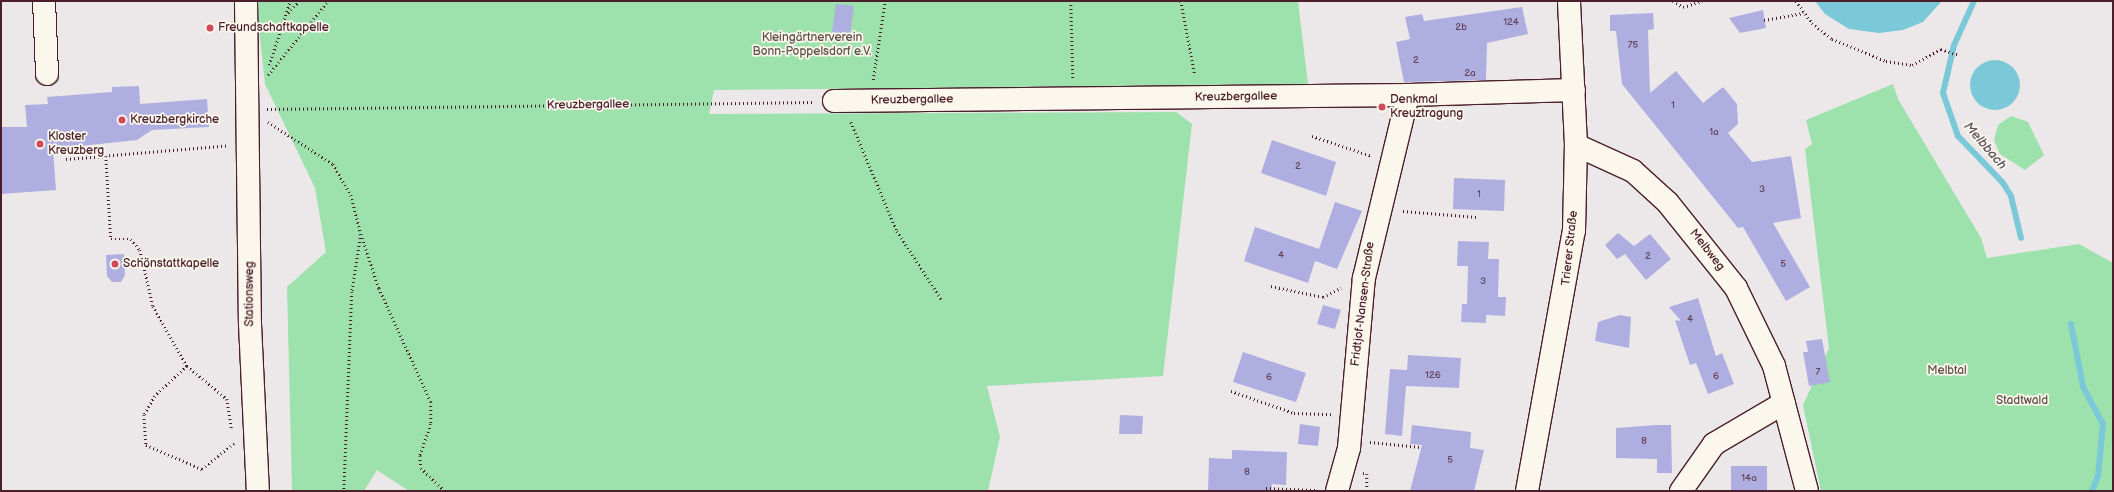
<!DOCTYPE html>
<html>
<head>
<meta charset="utf-8">
<style>
  body { margin:0 }
  #map { position:relative; width:2114px; height:492px; overflow:hidden; background:#ece8ea; font-family:"Balsamiq Sans",sans-serif }
  div>[style] { position:absolute }
  .green>* { inset:0; background:#9de1ac }
  .water>* { inset:0; background:#7bc9d8 }
  .round { border-radius:50% }
  .stream>* { height:6px; margin:-3px; padding:0 3px; transform-origin:3px; border-radius:3px; background:#7bc9d8 }
  .building>* { inset:0; background:#afaee0 }
  .path>* { height:2.5px; margin-top:-1.25px; transform-origin:0; background:repeating-linear-gradient(90deg,#4a1f2b 0 1px,transparent 0 4px) }
  .roads { filter:drop-shadow(1px 0 #4a1f2b) drop-shadow(-1px 0 #4a1f2b) drop-shadow(0 1px #4a1f2b) drop-shadow(0 -1px #4a1f2b) }
  .minor>* { height:22px; margin:-11px; padding:0 11px; transform-origin:11px; border-radius:11px; background:#fbf7ec }
  .dots>* { width:11px; height:11px; translate:-50% -50%; box-sizing:border-box; border:2px solid #fbf7ec; border-radius:50% }
  span { translate:-50% -50%; white-space:nowrap; text-align:center; line-height:1.15; -webkit-text-stroke:3.5px #fbf7ec; paint-order:stroke }
  .number-label { font-size:10px; color:#634358 }
  .number-label span { -webkit-text-stroke-width:0 }
  .poi-label { font-size:12px; color:#4a1f2b }
  .left { translate:0 -50%; text-align:left }
  .park-label { font-size:12px; color:#5f504b }
  .street-label { font-size:12px; color:#4a1f2b }
  .water-label { font-size:13px; color:#59525f; font-style:italic }
  .frame { position:absolute; inset:0; border:2px solid #4a1f2b; pointer-events:none }
</style>
</head>
<body>
<div id="map">
  <div class="green">
    <div style="clip-path:polygon(256px 1px,1298px 1px,1308px 84px,714px 90px,709px 114px,1176px 112px,1192px 124px,1163px 376px,987px 386px,1000px 437px,988px 491px,409px 491px,377px 470px,364px 491px,292px 491px,287px 287px,326px 252px,315px 188px,265px 84px)"></div>
    <div style="clip-path:polygon(1893px 84px,1898px 99px,1981px 238px,1987px 258px,2079px 244px,2113px 263px,2113px 491px,1821px 491px,1803px 405px,1829px 348px,1805px 149px,1812px 144px,1806px 120px)"></div>
    <div style="clip-path:polygon(2011px 116px,2028px 122px,2044px 155px,2025px 170px,2000px 154px,1994px 140px,1998px 125px)"></div>
  </div>
  <div class="water">
    <div style="clip-path:polygon(1815px 1px,1942px 1px,1923px 22px,1903px 30px,1879px 33px,1849px 29px,1825px 14px)"></div>
    <div class="round" style="left:1970px;top:60px;width:50px;height:50px"></div>
  </div>
  <div class="stream">
    <div style="left:1974px;top:1px;width:48px;rotate:114.4deg"></div>
    <div style="left:1954px;top:45px;width:49px;rotate:102.9deg"></div>
    <div style="left:1943px;top:93px;width:46px;rotate:70.8deg"></div>
    <div style="left:1958px;top:136px;width:65px;rotate:46.2deg"></div>
    <div style="left:2003px;top:183px;width:15px;rotate:58deg"></div>
    <div style="left:2011px;top:196px;width:43px;rotate:76.6deg"></div>
    <div style="left:2071px;top:324px;width:64px;rotate:79.2deg"></div>
    <div style="left:2083px;top:387px;width:42px;rotate:61.6deg"></div>
    <div style="left:2103px;top:424px;width:52px;rotate:95.5deg"></div>
    <div style="left:2098px;top:476px;width:16px;rotate:112deg"></div>
  </div>
  <div class="building">
    <div style="clip-path:polygon(836px 4px,854px 6px,850px 35px,832px 32px)"></div>
    <div style="clip-path:polygon(1522px 7px,1528px 34px,1487px 43px,1486px 80px,1404px 82px,1396px 42px,1410px 39px,1405px 17px,1422px 14px,1424px 21px)"></div>
    <div style="clip-path:polygon(1763px 10px,1766px 28px,1740px 33px,1729px 18px)"></div>
    <div style="clip-path:polygon(1653px 13px,1654px 29px,1648px 30px,1650px 93px,1676px 71px,1703px 103px,1723px 87px,1737px 104px,1738px 124px,1728px 133px,1752px 162px,1791px 156px,1801px 218px,1773px 223px,1810px 287px,1786px 301px,1743px 227px,1738px 228px,1622px 84px,1616px 31px,1610px 31px,1610px 15px)"></div>
    <div style="clip-path:polygon(139px 86px,140px 104px,207px 99px,209px 127px,152px 130px,137px 140px,53px 149px,56px 190px,1px 194px,1px 127px,27px 127px,25px 105px,48px 104px,47px 97px,112px 92px,112px 87px)"></div>
    <div style="clip-path:polygon(1272px 140px,1336px 162px,1326px 196px,1261px 173px)"></div>
    <div style="clip-path:polygon(1454px 178px,1505px 180px,1504px 211px,1453px 209px)"></div>
    <div style="clip-path:polygon(1335px 202px,1362px 211px,1337px 269px,1315px 261px,1308px 283px,1244px 261px,1255px 227px,1319px 249px)"></div>
    <div style="clip-path:polygon(1618px 233px,1634px 246px,1650px 234px,1671px 259px,1646px 280px,1625px 254px,1617px 259px,1605px 245px)"></div>
    <div style="clip-path:polygon(1458px 241px,1489px 242px,1488px 259px,1499px 259px,1498px 297px,1506px 297px,1505px 316px,1486px 315px,1486px 323px,1461px 322px,1462px 304px,1467px 304px,1468px 266px,1457px 266px)"></div>
    <div style="clip-path:polygon(124px 254px,125px 275px,121px 282px,112px 282px,107px 276px,106px 255px)"></div>
    <div style="clip-path:polygon(1698px 298px,1716px 356px,1722px 353px,1734px 384px,1708px 394px,1696px 363px,1690px 365px,1675px 320px,1681px 321px,1669px 307px)"></div>
    <div style="clip-path:polygon(1323px 305px,1341px 310px,1335px 329px,1317px 324px)"></div>
    <div style="clip-path:polygon(1620px 315px,1631px 317px,1629px 348px,1595px 341px,1598px 322px)"></div>
    <div style="clip-path:polygon(1822px 339px,1830px 382px,1809px 386px,1803px 352px,1808px 352px,1806px 341px)"></div>
    <div style="clip-path:polygon(1243px 352px,1306px 373px,1296px 402px,1233px 382px)"></div>
    <div style="clip-path:polygon(1408px 355px,1461px 358px,1459px 388px,1406px 386px,1402px 436px,1385px 434px,1390px 369px,1407px 370px)"></div>
    <div style="clip-path:polygon(1120px 415px,1143px 416px,1142px 434px,1119px 434px)"></div>
    <div style="clip-path:polygon(1300px 424px,1320px 427px,1318px 446px,1298px 444px)"></div>
    <div style="clip-path:polygon(1412px 425px,1471px 432px,1470px 448px,1484px 450px,1474px 491px,1410px 491px,1422px 445px,1410px 444px)"></div>
    <div style="clip-path:polygon(1656px 425px,1671px 425px,1672px 473px,1657px 473px,1657px 459px,1616px 458px,1616px 428px)"></div>
    <div style="clip-path:polygon(1232px 450px,1287px 452px,1286px 485px,1272px 484px,1271px 491px,1208px 491px,1209px 458px,1232px 459px)"></div>
    <div style="clip-path:polygon(1731px 466px,1767px 466px,1767px 491px,1731px 491px)"></div>
  </div>
  <div class="path">
    <div style="left:1071px;top:1px;width:77px;rotate:88.5deg"></div>
    <div style="left:1181px;top:1px;width:75px;rotate:79.3deg"></div>
    <div style="left:1673px;top:1px;width:12px;rotate:31deg"></div>
    <div style="left:1683px;top:7px;width:20px;rotate:-18deg"></div>
    <div style="left:1796px;top:1px;width:27px;rotate:54deg"></div>
    <div style="left:1812px;top:23px;width:26px;rotate:39deg"></div>
    <div style="left:1832px;top:39px;width:58px;rotate:22.2deg"></div>
    <div style="left:1886px;top:61px;width:26px;rotate:9deg"></div>
    <div style="left:1912px;top:65px;width:33px;rotate:-29deg"></div>
    <div style="left:1941px;top:49px;width:18px;rotate:19deg"></div>
    <div style="left:288px;top:13px;width:16px;rotate:-47deg"></div>
    <div style="left:1764px;top:20px;width:40px;rotate:-10deg"></div>
    <div style="left:269px;top:65px;width:67px;rotate:-71.8deg"></div>
    <div style="left:268px;top:75px;width:95px;rotate:-51deg"></div>
    <div style="left:873px;top:80px;width:80px;rotate:-81.4deg"></div>
    <div style="left:267px;top:109px;width:547px;rotate:-0.73deg"></div>
    <div style="left:268px;top:122px;width:77px;rotate:32.9deg"></div>
    <div style="left:333px;top:164px;width:36px;rotate:60deg"></div>
    <div style="left:351px;top:195px;width:40px;rotate:75.6deg"></div>
    <div style="left:361px;top:234px;width:59px;rotate:98.8deg"></div>
    <div style="left:352px;top:292px;width:199px;rotate:92.3deg"></div>
    <div style="left:851px;top:122px;width:118px;rotate:67.1deg"></div>
    <div style="left:897px;top:231px;width:82px;rotate:56.9deg"></div>
    <div style="left:1312px;top:136px;width:63px;rotate:18.4deg"></div>
    <div style="left:226px;top:146px;width:120px;rotate:175.2deg"></div>
    <div style="left:106px;top:156px;width:83px;rotate:86.6deg"></div>
    <div style="left:111px;top:239px;width:20px"></div>
    <div style="left:131px;top:239px;width:14px;rotate:51deg"></div>
    <div style="left:140px;top:250px;width:57px;rotate:76.9deg"></div>
    <div style="left:153px;top:306px;width:69px;rotate:60.5deg"></div>
    <div style="left:187px;top:366px;width:44px;rotate:136.8deg"></div>
    <div style="left:155px;top:396px;width:22px;rotate:120deg"></div>
    <div style="left:144px;top:415px;width:30px;rotate:86deg"></div>
    <div style="left:146px;top:445px;width:61px;rotate:23.2deg"></div>
    <div style="left:202px;top:469px;width:41px;rotate:-39.1deg"></div>
    <div style="left:66px;top:159px;width:40px;rotate:-4.3deg"></div>
    <div style="left:1403px;top:211px;width:74px;rotate:4.6deg"></div>
    <div style="left:361px;top:234px;width:57px;rotate:71.6deg"></div>
    <div style="left:379px;top:288px;width:125px;rotate:65.5deg"></div>
    <div style="left:431px;top:402px;width:22px;rotate:90deg"></div>
    <div style="left:431px;top:424px;width:34px;rotate:109deg"></div>
    <div style="left:420px;top:456px;width:12px;rotate:85deg"></div>
    <div style="left:421px;top:468px;width:33px;rotate:44deg"></div>
    <div style="left:1271px;top:286px;width:53px;rotate:11.9deg"></div>
    <div style="left:1323px;top:297px;width:20px;rotate:-27deg"></div>
    <div style="left:187px;top:366px;width:52px;rotate:39.5deg"></div>
    <div style="left:227px;top:399px;width:31px;rotate:81deg"></div>
    <div style="left:1231px;top:391px;width:67px;rotate:19.2deg"></div>
    <div style="left:1294px;top:413px;width:37px;rotate:2deg"></div>
    <div style="left:1370px;top:442px;width:50px;rotate:5.7deg"></div>
    <div style="left:1363px;top:473px;width:4px;rotate:14deg"></div>
    <div style="left:1367px;top:474px;width:17px;rotate:90deg"></div>
    <div style="left:1266px;top:488px;width:50px;rotate:2.3deg"></div>
  </div>
  <div class="roads">
    <div class="minor">
      <div style="left:44px;top:1px;width:73px;rotate:87.6deg"></div>
      <div style="left:246px;top:1px;width:323px;rotate:89.3deg"></div>
      <div style="left:250px;top:324px;width:167px;rotate:87.3deg"></div>
      <div style="left:834px;top:101px;width:574px;rotate:-0.6deg"></div>
      <div style="left:1408px;top:95px;width:166px;rotate:-1.7deg"></div>
      <div style="left:1576px;top:145px;width:63px;rotate:24.5deg"></div>
      <div style="left:1633px;top:171px;width:47px;rotate:42.4deg"></div>
      <div style="left:1668px;top:203px;width:109px;rotate:51.3deg"></div>
      <div style="left:1736px;top:288px;width:87px;rotate:64deg"></div>
      <div style="left:1774px;top:366px;width:129px;rotate:75.2deg"></div>
      <div style="left:1337px;top:491px;width:45px;rotate:-74.4deg"></div>
      <div style="left:1349px;top:448px;width:171px;rotate:-85deg"></div>
      <div style="left:1364px;top:278px;width:188px;rotate:-76.5deg"></div>
      <div style="left:1527px;top:491px;width:264px;rotate:-79.8deg"></div>
      <div style="left:1574px;top:231px;width:86px;rotate:-88.7deg"></div>
      <div style="left:1576px;top:145px;width:144px;rotate:-92.8deg"></div>
      <div style="left:1681px;top:491px;width:57px;rotate:-54.9deg"></div>
      <div style="left:1714px;top:444px;width:81px;rotate:-30.4deg"></div>
    </div>
  </div>
  <div class="dots">
    <div style="left:210px;top:28px;background:#d1495b"></div>
    <div style="left:1382px;top:107px;background:#d1495b"></div>
    <div style="left:122px;top:120px;background:#d1495b"></div>
    <div style="left:40px;top:144px;background:#d1495b"></div>
    <div style="left:115px;top:264px;background:#d1495b"></div>
  </div>
  <div class="number-label">
    <span style="left:1511px;top:23px">124</span>
    <span style="left:1461px;top:28px">2b</span>
    <span style="left:1633px;top:46px">75</span>
    <span style="left:1416px;top:61px">2</span>
    <span style="left:1470px;top:74px">2a</span>
    <span style="left:1673px;top:106px">1</span>
    <span style="left:1714px;top:133px">1a</span>
    <span style="left:1298px;top:167px">2</span>
    <span style="left:1762px;top:190px">3</span>
    <span style="left:1479px;top:195px">1</span>
    <span style="left:1281px;top:256px">4</span>
    <span style="left:1648px;top:257px">2</span>
    <span style="left:1783px;top:265px">5</span>
    <span style="left:1483px;top:282px">3</span>
    <span style="left:1690px;top:320px">4</span>
    <span style="left:1818px;top:373px">7</span>
    <span style="left:1433px;top:376px">126</span>
    <span style="left:1716px;top:377px">6</span>
    <span style="left:1269px;top:378px">6</span>
    <span style="left:1644px;top:442px">8</span>
    <span style="left:1450px;top:461px">5</span>
    <span style="left:1247px;top:473px">8</span>
    <span style="left:1749px;top:479px">14a</span>
  </div>
  <div class="poi-label">
    <span class="left" style="left:218px;top:28px">Freundschaftkapelle</span>
    <span class="left" style="left:1390px;top:107px">Denkmal<br>Kreuztragung</span>
    <span class="left" style="left:130px;top:120px">Kreuzbergkirche</span>
    <span class="left" style="left:48px;top:144px">Kloster<br>Kreuzberg</span>
    <span class="left" style="left:123px;top:264px">Schönstattkapelle</span>
  </div>
  <div class="park-label">
    <span style="left:812px;top:45px">Kleingärtnerverein<br>Bonn-Poppelsdorf e.V.</span>
    <span style="left:1947px;top:371px">Melbtal</span>
    <span style="left:2022px;top:401px">Stadtwald</span>
  </div>
  <div class="street-label">
    <span style="left:1236px;top:97px;rotate:-1deg">Kreuzbergallee</span>
    <span style="left:912px;top:100px;rotate:-1deg">Kreuzbergallee</span>
    <span style="left:588px;top:105px;rotate:-1deg">Kreuzbergallee</span>
    <span style="left:1570px;top:248px;rotate:-84deg">Trierer Straße</span>
    <span style="left:1707px;top:250px;rotate:52deg">Melbweg</span>
    <span style="left:250px;top:294px;rotate:-90deg">Stationsweg</span>
    <span style="left:1363px;top:304px;rotate:-83deg">Fridtjof-Nansen-Straße</span>
  </div>
  <div class="water-label">
    <span style="left:1985px;top:146px;rotate:49deg">Melbbach</span>
  </div>
  <div class="frame"></div>
</div>
</body>
</html>
